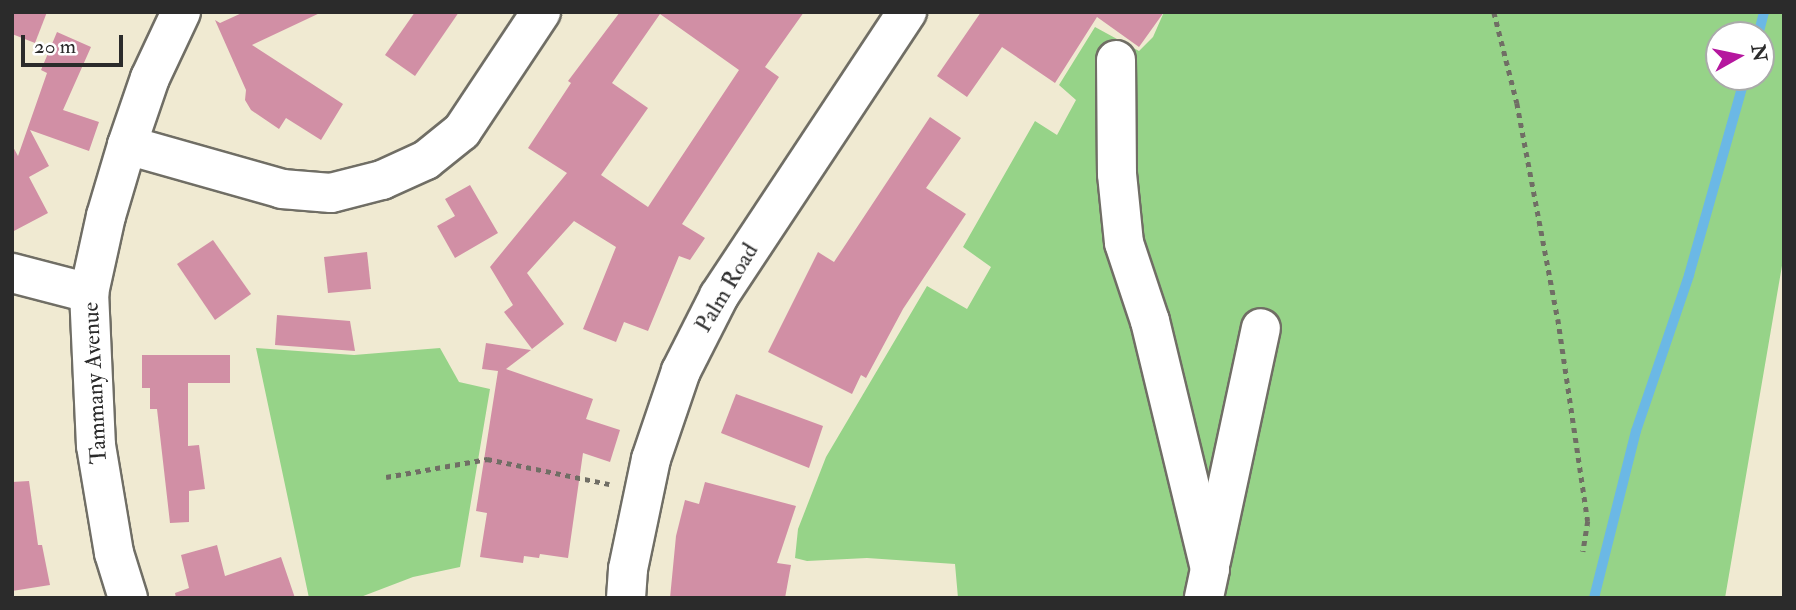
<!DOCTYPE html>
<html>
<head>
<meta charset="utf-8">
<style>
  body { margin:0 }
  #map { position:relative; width:1796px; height:610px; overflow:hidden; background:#f0ead2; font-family:"IM FELL Double Pica",serif }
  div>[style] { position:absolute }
  .green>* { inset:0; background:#96d388 }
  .stream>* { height:10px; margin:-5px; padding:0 5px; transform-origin:5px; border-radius:5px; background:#6bb8e5 }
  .building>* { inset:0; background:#d18fa5 }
  .path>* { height:4.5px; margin-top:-2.25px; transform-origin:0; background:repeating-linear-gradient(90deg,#706e65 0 5px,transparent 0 10px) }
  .roads { filter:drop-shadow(2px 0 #706e65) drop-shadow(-2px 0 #706e65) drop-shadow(0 2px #706e65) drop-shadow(0 -2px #706e65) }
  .minor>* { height:38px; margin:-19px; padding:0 19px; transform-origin:19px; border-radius:19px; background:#fff }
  span { translate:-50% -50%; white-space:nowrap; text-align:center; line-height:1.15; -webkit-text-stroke:6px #fff; paint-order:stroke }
  .street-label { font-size:23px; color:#2b2b2b }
  .frame { position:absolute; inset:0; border:14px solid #2b2b2b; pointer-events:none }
  .north { position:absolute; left:1705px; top:21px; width:70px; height:70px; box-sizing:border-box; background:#fff; border:2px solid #aaa; border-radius:50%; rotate:81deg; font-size:19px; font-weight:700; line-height:28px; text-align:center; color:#2b2b2b }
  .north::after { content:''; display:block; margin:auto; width:24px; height:32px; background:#b5179e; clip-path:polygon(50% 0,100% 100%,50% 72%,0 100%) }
  .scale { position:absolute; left:21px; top:35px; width:102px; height:32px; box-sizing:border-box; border:4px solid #2b2b2b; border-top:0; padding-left:9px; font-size:21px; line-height:24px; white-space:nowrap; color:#2b2b2b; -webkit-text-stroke:5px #fff; paint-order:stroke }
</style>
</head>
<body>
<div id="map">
  <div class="green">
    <div style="clip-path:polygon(evenodd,1164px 12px,1784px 12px,1784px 254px,1725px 598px,958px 598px,955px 564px,867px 558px,807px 561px,795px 558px,798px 529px,826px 457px,927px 286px,967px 309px,991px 267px,963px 247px,1035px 121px,1057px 135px,1076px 100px,1059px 85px,1095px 27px,1139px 51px,1153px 37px,1164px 12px,1719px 35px,1761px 35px,1761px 77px,1719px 77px,1719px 35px)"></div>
    <div style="clip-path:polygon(256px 348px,354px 355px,440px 348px,459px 382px,490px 389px,460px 567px,413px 577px,358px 598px,309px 598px)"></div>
  </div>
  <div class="stream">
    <div style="left:1758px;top:35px;width:24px;rotate:-75deg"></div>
    <div style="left:1594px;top:598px;width:172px;rotate:-75.9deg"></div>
    <div style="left:1636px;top:431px;width:165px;rotate:-71.2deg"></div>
    <div style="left:1689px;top:275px;width:206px;rotate:-74.2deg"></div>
  </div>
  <div class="building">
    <div style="clip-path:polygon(12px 12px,47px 12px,35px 43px,12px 34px)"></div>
    <div style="clip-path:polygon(244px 12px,322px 12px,252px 45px,343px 104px,321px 140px,286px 118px,279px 129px,251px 110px,245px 100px,246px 90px,215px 20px,220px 23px)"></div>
    <div style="clip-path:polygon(415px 12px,459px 12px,415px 76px,385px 55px)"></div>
    <div style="clip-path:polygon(evenodd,620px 12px,804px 12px,765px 67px,779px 77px,682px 224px,705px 238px,690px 260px,679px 256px,648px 331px,624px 322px,616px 342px,583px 329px,616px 247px,574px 221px,527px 273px,564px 324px,532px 349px,504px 312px,513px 305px,490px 267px,567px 173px,528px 148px,571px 83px,568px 81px,620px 12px,660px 14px,739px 70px,648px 207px,601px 175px,648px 108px,612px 83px,660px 14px)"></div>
    <div style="clip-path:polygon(981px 12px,1164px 12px,1139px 47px,1097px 17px,1055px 83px,1002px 47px,967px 97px,937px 76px)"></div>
    <div style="clip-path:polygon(57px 32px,91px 47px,63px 110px,99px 122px,89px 151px,30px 130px,49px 166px,29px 177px,48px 213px,12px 232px,12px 145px,18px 156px,47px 73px,41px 70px)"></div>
    <div style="clip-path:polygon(930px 117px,961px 138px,926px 188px,966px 214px,903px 309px,866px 378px,861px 375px,852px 394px,768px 352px,818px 252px,834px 262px)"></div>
    <div style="clip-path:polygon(470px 185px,498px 233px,455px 258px,437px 226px,455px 216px,445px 199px)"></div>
    <div style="clip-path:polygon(213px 240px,251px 294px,215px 320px,177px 264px)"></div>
    <div style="clip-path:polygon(367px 252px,371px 289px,328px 293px,324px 257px)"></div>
    <div style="clip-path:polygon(277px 315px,350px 321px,355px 351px,275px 345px)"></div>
    <div style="clip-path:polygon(486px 343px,531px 350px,506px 369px,593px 399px,586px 419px,620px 430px,610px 462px,583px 453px,568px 558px,540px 554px,539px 558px,524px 556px,523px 563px,480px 557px,487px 513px,476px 511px,498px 371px,482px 369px)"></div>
    <div style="clip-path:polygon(142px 355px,230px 355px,230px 383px,188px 383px,188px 446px,199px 445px,205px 489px,189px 491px,189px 522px,170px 523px,157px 409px,150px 409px,150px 388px,142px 388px)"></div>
    <div style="clip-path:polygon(736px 394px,823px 426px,809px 468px,721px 433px)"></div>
    <div style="clip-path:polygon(29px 481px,38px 545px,42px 545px,50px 585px,12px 591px,12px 482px)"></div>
    <div style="clip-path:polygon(705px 482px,796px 506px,777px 563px,791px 565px,785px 598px,670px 598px,676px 536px,685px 500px,699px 504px)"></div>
    <div style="clip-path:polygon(217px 545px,225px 576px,281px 557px,295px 598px,176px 598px,175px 593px,189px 588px,181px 555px)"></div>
  </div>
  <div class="path">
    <div style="left:1494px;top:12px;width:94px;rotate:75.8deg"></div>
    <div style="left:1517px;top:103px;width:220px;rotate:79.3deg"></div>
    <div style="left:1558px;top:319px;width:204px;rotate:81.6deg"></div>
    <div style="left:1588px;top:521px;width:31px;rotate:99deg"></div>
    <div style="left:386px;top:477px;width:103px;rotate:-10.1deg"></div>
    <div style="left:487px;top:459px;width:125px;rotate:11.6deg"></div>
  </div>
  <div class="roads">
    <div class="minor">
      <div style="left:1116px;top:60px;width:114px;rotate:89.5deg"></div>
      <div style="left:1117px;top:174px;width:69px;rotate:84.2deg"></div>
      <div style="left:1124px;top:243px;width:82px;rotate:71.6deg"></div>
      <div style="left:1150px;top:321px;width:255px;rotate:76.4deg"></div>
      <div style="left:1210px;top:569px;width:30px;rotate:102deg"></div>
      <div style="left:127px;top:145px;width:161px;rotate:15.8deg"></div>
      <div style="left:282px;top:189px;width:49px;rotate:4.7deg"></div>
      <div style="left:331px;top:193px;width:53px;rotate:-14.3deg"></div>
      <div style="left:382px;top:180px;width:48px;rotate:-24.4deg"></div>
      <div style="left:426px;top:160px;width:46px;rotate:-38.9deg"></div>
      <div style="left:462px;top:131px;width:143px;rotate:-56.4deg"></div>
      <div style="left:12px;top:273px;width:80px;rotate:14.6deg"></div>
      <div style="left:1211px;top:561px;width:238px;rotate:-77.9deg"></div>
      <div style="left:128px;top:598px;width:47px;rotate:-107.3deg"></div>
      <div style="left:114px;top:553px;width:109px;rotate:-99.5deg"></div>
      <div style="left:96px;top:446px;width:153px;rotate:-92.6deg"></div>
      <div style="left:89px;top:293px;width:79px;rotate:-77.6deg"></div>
      <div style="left:106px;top:216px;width:74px;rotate:-73.5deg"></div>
      <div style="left:127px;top:145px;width:71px;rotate:-71.1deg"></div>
      <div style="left:150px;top:78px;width:73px;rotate:-64.8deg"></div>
      <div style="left:626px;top:598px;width:29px;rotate:-86deg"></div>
      <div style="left:628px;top:569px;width:112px;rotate:-78.2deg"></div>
      <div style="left:651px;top:459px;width:93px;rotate:-71.2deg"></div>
      <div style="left:681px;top:371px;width:84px;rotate:-63.1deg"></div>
      <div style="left:719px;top:296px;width:341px;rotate:-56.5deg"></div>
    </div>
  </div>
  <div class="street-label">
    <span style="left:727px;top:288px;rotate:-59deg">Palm Road</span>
    <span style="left:95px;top:383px;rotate:-93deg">Tammany Avenue</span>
  </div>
  <div class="frame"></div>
  <div class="north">N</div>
  <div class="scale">20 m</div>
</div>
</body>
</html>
